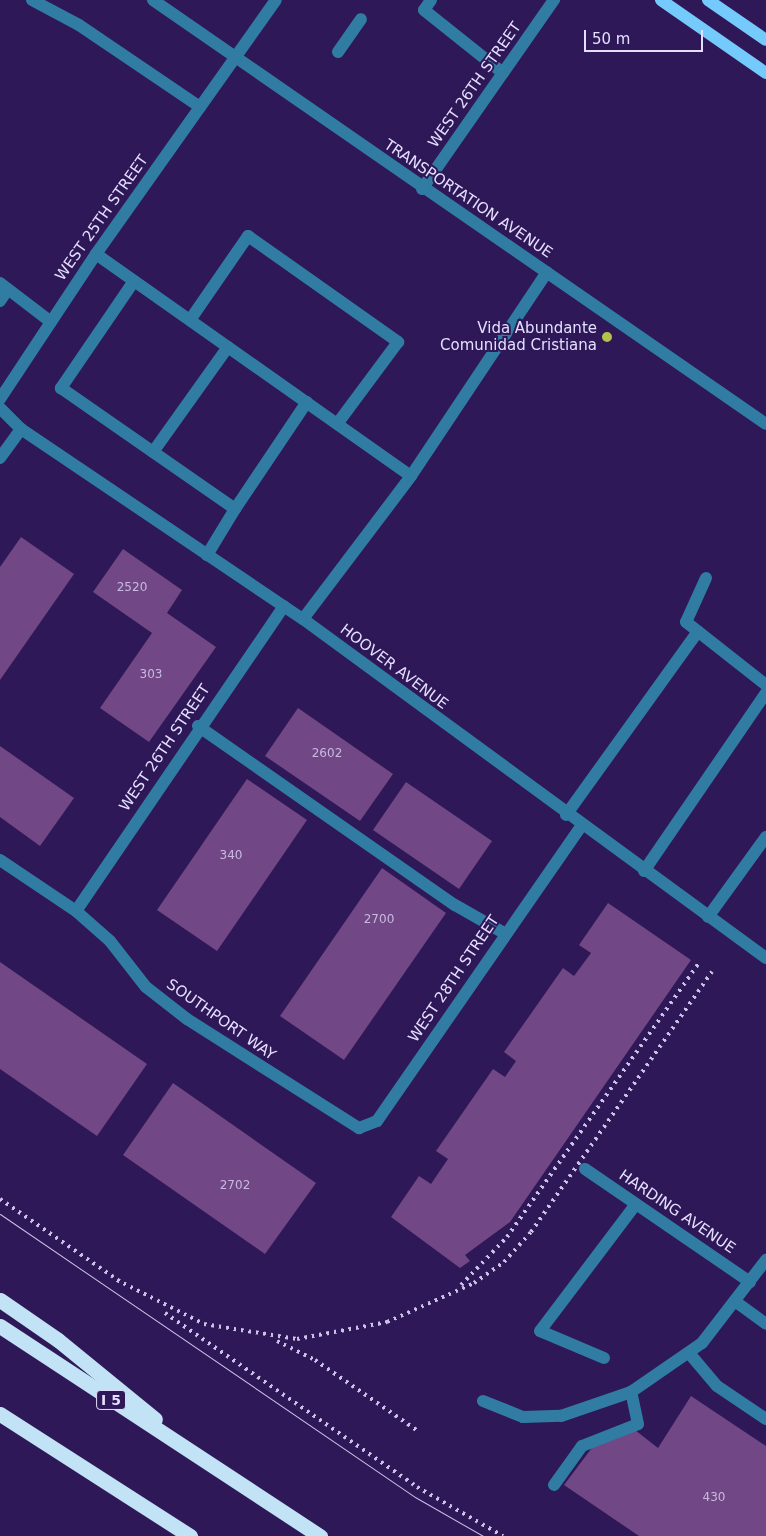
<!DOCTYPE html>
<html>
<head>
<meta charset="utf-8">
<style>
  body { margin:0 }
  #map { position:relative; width:766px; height:1536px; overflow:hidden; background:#2e1857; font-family:"DejaVu Sans",sans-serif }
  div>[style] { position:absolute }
  .building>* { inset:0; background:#714785 }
  .minor>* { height:12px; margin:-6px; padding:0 6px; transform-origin:6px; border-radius:6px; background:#307ca3 }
  .major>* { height:12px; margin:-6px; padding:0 6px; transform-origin:6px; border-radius:6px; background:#74cafa }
  .highway>* { height:15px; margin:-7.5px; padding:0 7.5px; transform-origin:7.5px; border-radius:7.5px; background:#c2e2f5 }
  .tram>* { height:1px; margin:-0.5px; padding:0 0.5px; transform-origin:0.5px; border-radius:0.5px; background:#cbc2e7 }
  .rail>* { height:4px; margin-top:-2px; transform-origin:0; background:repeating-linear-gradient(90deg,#cbc2e7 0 2.5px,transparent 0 7.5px) }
  .dots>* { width:14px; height:14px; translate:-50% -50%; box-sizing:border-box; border:2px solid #2e1857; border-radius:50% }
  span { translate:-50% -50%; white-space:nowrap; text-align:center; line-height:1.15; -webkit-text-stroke:4px #2e1857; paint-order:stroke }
  .number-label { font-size:12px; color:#c8b9e0 }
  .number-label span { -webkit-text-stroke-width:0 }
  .shield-label span { padding:1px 4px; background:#2e1857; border:1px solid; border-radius:4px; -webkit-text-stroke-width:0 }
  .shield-label { font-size:14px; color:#e5dfff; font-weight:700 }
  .street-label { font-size:15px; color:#e5dfff }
  .poi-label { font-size:15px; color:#e5dfff }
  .right { translate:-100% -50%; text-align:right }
  .scale { position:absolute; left:584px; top:30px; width:119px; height:22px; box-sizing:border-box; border:2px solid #e5dfff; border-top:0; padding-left:6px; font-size:15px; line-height:18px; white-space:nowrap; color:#e5dfff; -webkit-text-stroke:4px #2e1857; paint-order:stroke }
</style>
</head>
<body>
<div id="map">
  <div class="building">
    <div style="clip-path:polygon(21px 537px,74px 574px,0 680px,0 567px)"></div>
    <div style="clip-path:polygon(123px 549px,182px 590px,167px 613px,216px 647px,149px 742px,100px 708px,152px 633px,93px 592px)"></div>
    <div style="clip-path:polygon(298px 708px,393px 774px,360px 821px,265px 756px)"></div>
    <div style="clip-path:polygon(0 746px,74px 798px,40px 846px,0 817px)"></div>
    <div style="clip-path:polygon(247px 779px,307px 820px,217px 951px,157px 910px)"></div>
    <div style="clip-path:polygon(406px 782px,492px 841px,459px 889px,373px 830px)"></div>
    <div style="clip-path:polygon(382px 868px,446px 913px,344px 1060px,280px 1016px)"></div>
    <div style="clip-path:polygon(608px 903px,691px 960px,510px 1222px,465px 1255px,470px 1261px,460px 1268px,391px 1217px,419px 1176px,431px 1184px,448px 1159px,436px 1151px,493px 1069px,505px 1077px,516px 1061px,504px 1052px,563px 968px,574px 976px,591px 953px,579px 945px)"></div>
    <div style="clip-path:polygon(0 962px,147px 1064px,97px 1136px,0 1069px)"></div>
    <div style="clip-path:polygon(173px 1083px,316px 1183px,265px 1254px,123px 1155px)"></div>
    <div style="clip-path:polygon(691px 1396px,766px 1446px,766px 1536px,639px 1536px,564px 1485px,594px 1445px,635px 1430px,658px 1448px)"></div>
  </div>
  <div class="minor">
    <div style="left:32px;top:0;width:53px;rotate:28deg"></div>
    <div style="left:79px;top:25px;width:146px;rotate:34.1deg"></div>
    <div style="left:153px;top:0;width:745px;rotate:34.67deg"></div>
    <div style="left:431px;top:0;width:12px;rotate:125deg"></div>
    <div style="left:424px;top:10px;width:101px;rotate:38.6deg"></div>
    <div style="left:338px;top:52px;width:40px;rotate:-55.1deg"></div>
    <div style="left:422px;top:189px;width:231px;rotate:-55.1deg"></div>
    <div style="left:96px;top:254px;width:385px;rotate:35.2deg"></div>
    <div style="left:134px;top:281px;width:130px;rotate:124.3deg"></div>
    <div style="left:61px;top:388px;width:212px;rotate:34.8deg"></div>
    <div style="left:235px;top:509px;width:54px;rotate:121.3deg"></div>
    <div style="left:0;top:283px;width:64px;rotate:37.4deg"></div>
    <div style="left:0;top:301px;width:14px;rotate:-56deg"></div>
    <div style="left:190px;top:320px;width:102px;rotate:-55.4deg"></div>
    <div style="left:248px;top:236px;width:184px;rotate:35.2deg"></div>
    <div style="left:398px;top:342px;width:102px;rotate:126.6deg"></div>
    <div style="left:0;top:399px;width:174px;rotate:-56.5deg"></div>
    <div style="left:96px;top:254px;width:311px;rotate:-54.7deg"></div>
    <div style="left:0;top:408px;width:30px;rotate:45deg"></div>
    <div style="left:21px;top:429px;width:340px;rotate:34deg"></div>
    <div style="left:303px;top:619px;width:574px;rotate:36.21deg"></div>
    <div style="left:153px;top:452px;width:129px;rotate:-54.5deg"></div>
    <div style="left:0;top:458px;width:36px;rotate:-54deg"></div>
    <div style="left:235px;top:509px;width:129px;rotate:-56.1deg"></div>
    <div style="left:706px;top:578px;width:48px;rotate:114.4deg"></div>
    <div style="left:686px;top:622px;width:102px;rotate:38.2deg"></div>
    <div style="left:303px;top:619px;width:179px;rotate:-52.9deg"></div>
    <div style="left:411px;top:476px;width:245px;rotate:-56.3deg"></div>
    <div style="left:198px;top:726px;width:313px;rotate:34.9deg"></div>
    <div style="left:455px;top:905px;width:56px;rotate:29.7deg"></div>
    <div style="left:566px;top:815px;width:226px;rotate:-54.3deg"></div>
    <div style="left:0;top:860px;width:92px;rotate:33.9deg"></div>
    <div style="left:76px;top:911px;width:45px;rotate:41.4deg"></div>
    <div style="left:110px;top:941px;width:58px;rotate:52deg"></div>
    <div style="left:146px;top:987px;width:52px;rotate:38deg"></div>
    <div style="left:187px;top:1019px;width:204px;rotate:32.4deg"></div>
    <div style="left:359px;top:1128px;width:19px;rotate:-21deg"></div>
    <div style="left:377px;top:1121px;width:359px;rotate:-55.3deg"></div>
    <div style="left:644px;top:871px;width:216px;rotate:-55.6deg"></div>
    <div style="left:76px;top:911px;width:369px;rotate:-55.7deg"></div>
    <div style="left:708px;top:917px;width:99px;rotate:-54.1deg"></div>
    <div style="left:585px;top:1169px;width:200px;rotate:34.4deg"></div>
    <div style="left:736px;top:1302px;width:37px;rotate:36deg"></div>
    <div style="left:689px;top:1353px;width:43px;rotate:49.7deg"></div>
    <div style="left:717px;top:1386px;width:59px;rotate:34deg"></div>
    <div style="left:604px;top:1358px;width:69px;rotate:-157.1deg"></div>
    <div style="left:540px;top:1331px;width:159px;rotate:-52.9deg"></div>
    <div style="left:483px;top:1401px;width:43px;rotate:21.8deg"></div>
    <div style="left:523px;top:1417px;width:38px;rotate:-2deg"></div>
    <div style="left:561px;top:1416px;width:74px;rotate:-18.9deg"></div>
    <div style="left:631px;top:1392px;width:86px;rotate:-34.6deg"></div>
    <div style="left:702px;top:1343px;width:105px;rotate:-52.4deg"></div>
    <div style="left:554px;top:1485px;width:48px;rotate:-54.3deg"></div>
    <div style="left:582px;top:1446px;width:60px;rotate:-21.4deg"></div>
    <div style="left:638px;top:1424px;width:33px;rotate:-102deg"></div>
  </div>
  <div class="major">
    <div style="left:661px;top:0;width:128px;rotate:34.8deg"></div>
    <div style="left:708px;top:0;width:70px;rotate:34.6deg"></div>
  </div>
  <div class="highway">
    <div style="left:0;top:1300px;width:70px;rotate:34.6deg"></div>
    <div style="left:58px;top:1340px;width:125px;rotate:39.2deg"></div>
    <div style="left:0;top:1326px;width:383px;rotate:33.3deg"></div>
    <div style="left:0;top:1414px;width:226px;rotate:32.7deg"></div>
  </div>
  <div class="tram">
    <div style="left:0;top:1214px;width:502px;rotate:34.29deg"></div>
    <div style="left:415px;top:1497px;width:78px;rotate:29.8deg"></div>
  </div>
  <div class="rail">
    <div style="left:0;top:1199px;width:148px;rotate:34.5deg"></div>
    <div style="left:117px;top:1280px;width:97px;rotate:26.8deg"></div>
    <div style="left:204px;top:1324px;width:94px;rotate:9.2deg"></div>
    <div style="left:297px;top:1339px;width:92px;rotate:-10.7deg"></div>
    <div style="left:387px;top:1322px;width:95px;rotate:-24.1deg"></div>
    <div style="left:474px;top:1283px;width:37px;rotate:-35deg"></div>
    <div style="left:504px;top:1262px;width:40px;rotate:-48deg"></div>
    <div style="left:531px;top:1232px;width:317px;rotate:-55.2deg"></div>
    <div style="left:461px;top:1285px;width:66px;rotate:-46.2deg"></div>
    <div style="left:507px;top:1237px;width:337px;rotate:-55deg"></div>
    <div style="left:165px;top:1313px;width:306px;rotate:34.6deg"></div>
    <div style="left:417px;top:1487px;width:99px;rotate:29.7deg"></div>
    <div style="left:277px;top:1341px;width:42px;rotate:26.6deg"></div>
    <div style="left:315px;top:1360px;width:125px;rotate:34.6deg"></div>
  </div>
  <div class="dots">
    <div style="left:607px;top:337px;background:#b5c249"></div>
  </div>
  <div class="number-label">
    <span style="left:132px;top:588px">2520</span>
    <span style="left:151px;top:675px">303</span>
    <span style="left:327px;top:754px">2602</span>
    <span style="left:231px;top:856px">340</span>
    <span style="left:379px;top:920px">2700</span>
    <span style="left:235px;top:1186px">2702</span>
    <span style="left:714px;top:1498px">430</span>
  </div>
  <div class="shield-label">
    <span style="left:111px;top:1400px">I 5</span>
  </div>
  <div class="street-label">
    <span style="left:475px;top:85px;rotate:-55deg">WEST 26TH STREET</span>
    <span style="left:468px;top:199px;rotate:34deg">TRANSPORTATION AVENUE</span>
    <span style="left:102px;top:218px;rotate:-55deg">WEST 25TH STREET</span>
    <span style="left:394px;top:667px;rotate:37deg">HOOVER AVENUE</span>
    <span style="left:165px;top:748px;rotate:-56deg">WEST 26TH STREET</span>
    <span style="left:454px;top:979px;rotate:-56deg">WEST 28TH STREET</span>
    <span style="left:221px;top:1020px;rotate:35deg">SOUTHPORT WAY</span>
    <span style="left:677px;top:1212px;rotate:34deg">HARDING AVENUE</span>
  </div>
  <div class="poi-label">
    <span class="right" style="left:597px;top:337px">Vida Abundante<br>Comunidad Cristiana</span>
  </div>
  <div class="scale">50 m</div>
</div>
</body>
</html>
